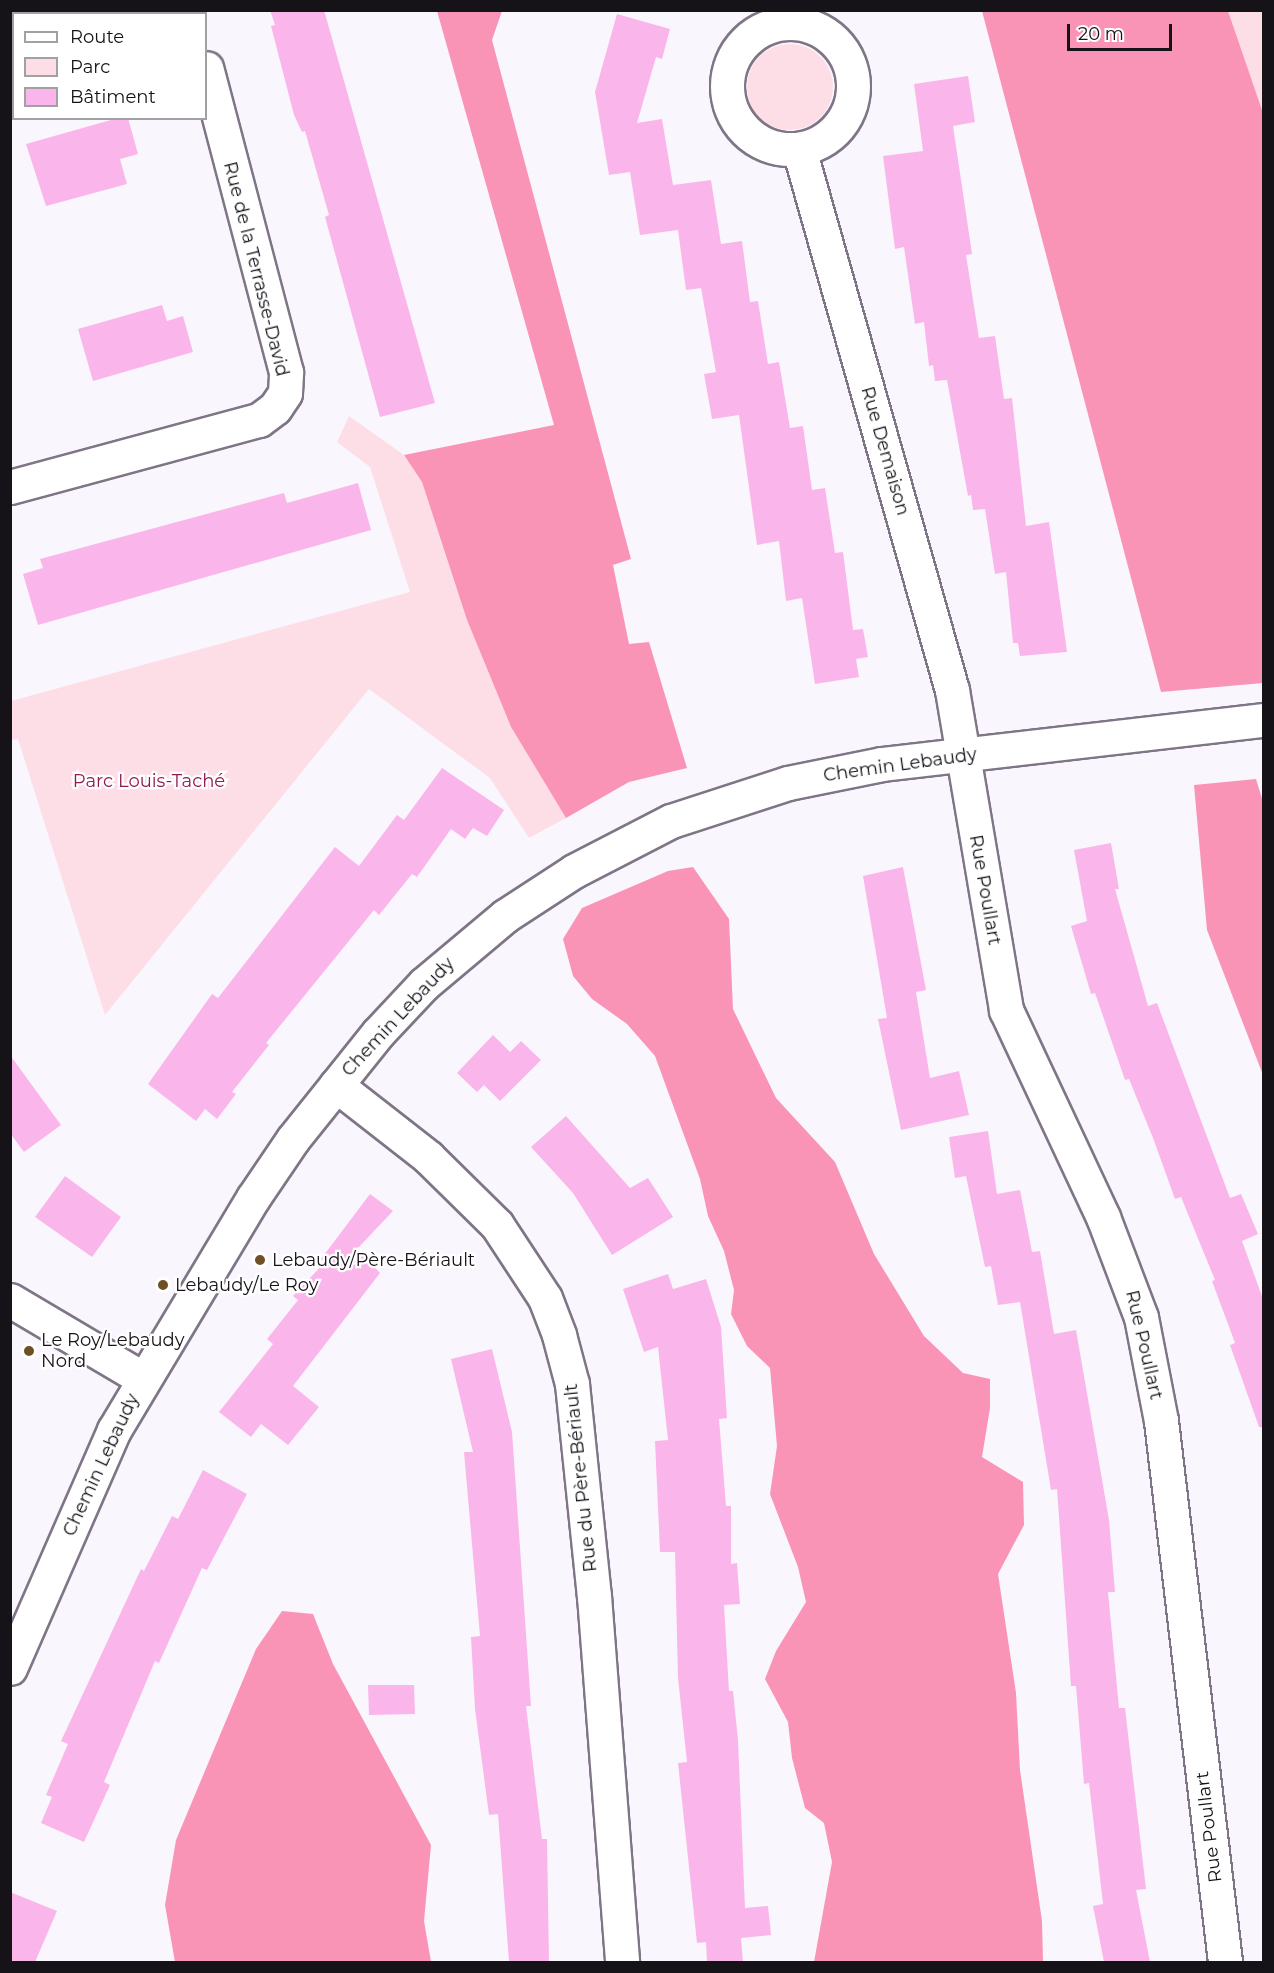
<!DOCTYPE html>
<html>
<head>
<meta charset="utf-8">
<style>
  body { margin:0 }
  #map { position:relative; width:1274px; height:1973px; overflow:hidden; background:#faf6fe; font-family:Montserrat,sans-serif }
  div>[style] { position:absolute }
  .green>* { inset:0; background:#fddee6 }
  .round { border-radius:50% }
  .forest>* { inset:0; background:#fa94b6 }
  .building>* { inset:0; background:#fab6ea }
  .roads { filter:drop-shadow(2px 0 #7f7586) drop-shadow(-2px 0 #7f7586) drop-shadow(0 2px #7f7586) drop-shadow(0 -2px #7f7586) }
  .minor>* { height:33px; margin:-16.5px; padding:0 16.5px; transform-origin:16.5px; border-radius:16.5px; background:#fff }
  .minor>.ring { margin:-16.5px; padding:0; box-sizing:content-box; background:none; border:33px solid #fff; border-radius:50% }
  .tertiary>* { height:33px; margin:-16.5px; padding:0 16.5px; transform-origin:16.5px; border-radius:16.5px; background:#fff }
  .dots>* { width:16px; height:16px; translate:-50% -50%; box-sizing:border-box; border:3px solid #fff; border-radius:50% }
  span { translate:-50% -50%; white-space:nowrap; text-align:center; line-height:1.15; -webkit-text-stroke:4.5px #fff; paint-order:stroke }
  .street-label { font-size:18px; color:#151218 }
  .park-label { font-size:18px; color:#911b50 }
  .poi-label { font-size:18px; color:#151218 }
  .left { translate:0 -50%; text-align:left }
  .frame { position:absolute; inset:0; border:12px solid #151218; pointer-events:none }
  .legend { position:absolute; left:12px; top:12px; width:195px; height:108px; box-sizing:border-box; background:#fff; border:2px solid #a1a0a3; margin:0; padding:8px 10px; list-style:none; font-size:18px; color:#151218 }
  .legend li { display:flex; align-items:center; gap:12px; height:30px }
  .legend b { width:30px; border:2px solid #a1a0a3 }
  .scale { position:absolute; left:1067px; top:24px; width:105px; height:27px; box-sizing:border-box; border:3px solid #151218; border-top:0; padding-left:8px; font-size:18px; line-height:21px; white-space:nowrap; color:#151218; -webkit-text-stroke:4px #fff; paint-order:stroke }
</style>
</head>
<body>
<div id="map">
  <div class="green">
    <div style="clip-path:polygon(1228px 11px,1263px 11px,1263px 113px,1254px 88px)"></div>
    <div class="round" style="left:747px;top:44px;width:86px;height:86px"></div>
    <div style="clip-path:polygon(349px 416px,404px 455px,422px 482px,467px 620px,511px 727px,566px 818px,529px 838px,490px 778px,369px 689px,105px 1015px,18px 739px,11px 740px,11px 701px,410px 592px,370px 467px,337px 442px)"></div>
  </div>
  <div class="forest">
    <div style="clip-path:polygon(437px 11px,502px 11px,492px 40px,631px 559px,613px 565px,629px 644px,649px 642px,687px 768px,629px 782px,566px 818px,511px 727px,467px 620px,422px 482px,404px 455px,554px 425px)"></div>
    <div style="clip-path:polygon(982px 11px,1228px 11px,1263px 113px,1263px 683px,1161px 692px)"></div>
    <div style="clip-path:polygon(1256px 779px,1264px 805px,1263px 1075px,1207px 930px,1194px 785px)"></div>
    <div style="clip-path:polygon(693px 867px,729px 919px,733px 1009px,776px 1098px,835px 1162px,874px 1254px,924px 1336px,963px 1373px,990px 1379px,990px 1408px,982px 1457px,1023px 1482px,1024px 1525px,998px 1574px,1016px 1693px,1020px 1770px,1042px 1921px,1043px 1962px,814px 1962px,832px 1862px,824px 1823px,805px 1808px,792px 1758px,788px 1722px,765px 1679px,776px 1651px,806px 1602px,798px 1567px,770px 1494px,777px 1446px,770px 1368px,747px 1346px,731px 1314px,734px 1290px,724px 1251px,708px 1216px,700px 1179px,655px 1056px,627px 1024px,592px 999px,573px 976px,563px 939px,582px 908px,668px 871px)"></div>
    <div style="clip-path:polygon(282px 1611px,313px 1614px,333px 1664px,431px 1845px,424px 1921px,431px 1962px,175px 1962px,165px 1905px,176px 1840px,256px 1649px)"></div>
  </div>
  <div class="building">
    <div style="clip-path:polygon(270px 10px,324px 10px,435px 403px,380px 417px,325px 217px,329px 215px,305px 131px,302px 132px,294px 115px,271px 26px,275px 25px)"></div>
    <div style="clip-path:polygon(617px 14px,670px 29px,662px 59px,656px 57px,637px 123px,662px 119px,673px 185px,711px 180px,721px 244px,742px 241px,750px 302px,758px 301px,768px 364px,779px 362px,790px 428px,803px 426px,812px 490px,825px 488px,835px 553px,843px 552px,853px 630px,863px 629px,868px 657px,856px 659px,859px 677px,815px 684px,802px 598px,786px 601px,779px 541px,757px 545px,739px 415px,712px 419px,704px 374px,716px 372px,701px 288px,686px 290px,678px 230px,640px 235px,630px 172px,609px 175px,595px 92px)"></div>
    <div style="clip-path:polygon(968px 76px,975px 122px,953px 126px,972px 254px,966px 255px,979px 338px,995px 336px,1004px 399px,1012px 398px,1026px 526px,1049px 522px,1067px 652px,1020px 656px,1018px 643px,1013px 643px,1006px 572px,995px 574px,985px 509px,973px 510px,971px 495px,968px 496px,947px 380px,935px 381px,933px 365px,929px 366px,924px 322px,915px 324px,904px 247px,895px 249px,883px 156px,923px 151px,914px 84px)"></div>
    <div style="clip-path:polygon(118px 118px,128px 118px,138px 154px,120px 159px,127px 184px,46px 206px,26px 144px)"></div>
    <div style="clip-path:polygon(162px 305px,167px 321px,183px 316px,193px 352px,93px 381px,78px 329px)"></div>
    <div style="clip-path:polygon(358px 483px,371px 530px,38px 625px,23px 574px,43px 568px,40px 559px,284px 493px,287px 503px)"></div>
    <div style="clip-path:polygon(442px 768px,504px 810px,487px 836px,473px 828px,465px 839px,451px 829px,417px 877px,412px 874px,379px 915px,374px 910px,266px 1043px,269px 1045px,232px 1092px,236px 1094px,217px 1119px,205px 1109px,196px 1121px,148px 1084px,212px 994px,218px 998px,335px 847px,359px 866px,397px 815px,404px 820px)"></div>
    <div style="clip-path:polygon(1111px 843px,1119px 889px,1115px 889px,1148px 1006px,1157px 1003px,1230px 1198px,1241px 1194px,1258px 1234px,1242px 1241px,1263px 1299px,1263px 1427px,1259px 1427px,1230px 1345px,1235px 1343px,1212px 1281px,1215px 1280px,1181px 1197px,1175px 1199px,1153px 1138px,1129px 1079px,1125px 1080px,1095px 993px,1091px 994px,1071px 926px,1087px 921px,1074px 850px)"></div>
    <div style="clip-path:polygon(903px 867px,926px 990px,916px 992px,930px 1078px,959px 1071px,969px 1115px,901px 1130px,878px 1019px,887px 1018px,863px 876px)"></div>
    <div style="clip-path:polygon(493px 1035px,510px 1052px,521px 1041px,541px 1060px,500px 1101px,484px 1085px,477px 1092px,457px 1073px)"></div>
    <div style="clip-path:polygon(10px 1055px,61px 1125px,24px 1152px,10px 1133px)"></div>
    <div style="clip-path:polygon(566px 1116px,630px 1188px,648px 1178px,673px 1217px,612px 1255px,573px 1193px,531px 1147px)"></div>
    <div style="clip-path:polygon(988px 1131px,997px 1194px,1020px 1190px,1032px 1252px,1040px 1251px,1054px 1334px,1076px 1330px,1109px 1520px,1115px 1592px,1108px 1592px,1119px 1708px,1125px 1708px,1146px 1889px,1136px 1890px,1150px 1962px,1104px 1962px,1093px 1906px,1103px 1904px,1089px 1783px,1084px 1784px,1076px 1686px,1071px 1686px,1057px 1489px,1051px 1490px,1020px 1302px,998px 1305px,991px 1266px,985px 1267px,966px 1176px,955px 1178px,949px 1137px)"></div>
    <div style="clip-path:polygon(65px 1176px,121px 1217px,92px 1257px,35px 1217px)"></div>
    <div style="clip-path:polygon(370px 1194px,393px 1211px,357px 1249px,380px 1273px,293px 1386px,319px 1407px,288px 1445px,261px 1424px,251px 1437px,219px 1412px,273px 1344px,267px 1339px,298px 1300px,293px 1296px,325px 1262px,321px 1259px)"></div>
    <div style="clip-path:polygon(668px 1274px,673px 1289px,706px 1279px,721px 1327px,727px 1418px,719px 1419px,726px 1506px,731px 1506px,731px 1564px,737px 1563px,740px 1604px,724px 1605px,729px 1691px,733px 1691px,738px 1740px,745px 1908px,768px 1906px,771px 1935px,741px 1938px,743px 1962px,707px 1962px,706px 1942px,697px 1943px,678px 1763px,687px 1762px,678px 1678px,675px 1552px,660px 1552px,655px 1441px,668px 1440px,658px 1347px,644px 1352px,623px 1289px)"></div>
    <div style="clip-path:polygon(492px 1349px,512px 1432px,531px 1706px,526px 1706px,542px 1839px,547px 1839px,549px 1962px,509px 1962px,498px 1814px,489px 1815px,475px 1709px,471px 1637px,480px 1636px,464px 1452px,473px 1452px,451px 1359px)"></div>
    <div style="clip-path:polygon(203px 1470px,247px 1494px,207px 1570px,202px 1568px,159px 1663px,155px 1661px,104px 1782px,110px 1785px,84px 1842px,41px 1823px,52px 1797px,46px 1795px,68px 1744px,61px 1741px,141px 1569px,144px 1571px,172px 1516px,178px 1519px)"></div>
    <div style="clip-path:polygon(368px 1685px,414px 1685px,415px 1714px,369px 1715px)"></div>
    <div style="clip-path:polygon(10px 1892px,57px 1911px,35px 1962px,10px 1962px)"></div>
  </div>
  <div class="roads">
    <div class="minor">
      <div class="ring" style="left:727px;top:23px;width:93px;height:93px"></div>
      <div style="left:10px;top:74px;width:4px;rotate:-14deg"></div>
      <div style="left:799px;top:149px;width:562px;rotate:74.21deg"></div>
      <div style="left:952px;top:690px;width:325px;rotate:80.4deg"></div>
      <div style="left:1006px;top:1010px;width:229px;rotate:64.9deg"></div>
      <div style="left:1103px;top:1217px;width:107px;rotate:69.2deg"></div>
      <div style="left:1141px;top:1317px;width:106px;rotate:79.1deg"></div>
      <div style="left:1161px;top:1421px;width:545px;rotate:83.25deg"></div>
      <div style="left:10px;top:487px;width:258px;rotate:-15.1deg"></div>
      <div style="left:259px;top:420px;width:20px;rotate:-37deg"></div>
      <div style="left:275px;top:408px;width:18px;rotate:-56deg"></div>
      <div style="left:285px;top:393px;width:21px;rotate:-87deg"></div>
      <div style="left:286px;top:372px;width:314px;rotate:-104.7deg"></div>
      <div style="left:336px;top:1085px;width:117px;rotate:38deg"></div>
      <div style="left:428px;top:1157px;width:97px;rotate:44.6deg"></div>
      <div style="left:497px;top:1225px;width:87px;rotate:56.7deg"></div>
      <div style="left:545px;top:1298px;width:40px;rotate:69deg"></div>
      <div style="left:559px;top:1335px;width:51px;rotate:75.1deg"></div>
      <div style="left:572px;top:1384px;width:213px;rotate:84.1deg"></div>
      <div style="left:594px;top:1596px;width:367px;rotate:85.6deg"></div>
      <div style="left:10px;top:1300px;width:153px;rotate:30.6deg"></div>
    </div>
    <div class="tertiary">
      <div style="left:10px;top:1668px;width:260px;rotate:-66.4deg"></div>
      <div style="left:114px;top:1430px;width:270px;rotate:-59.1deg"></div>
      <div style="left:253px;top:1198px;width:71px;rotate:-55.9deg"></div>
      <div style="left:293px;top:1139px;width:136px;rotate:-51.3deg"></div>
      <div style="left:378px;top:1033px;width:67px;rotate:-46.8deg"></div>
      <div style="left:424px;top:984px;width:106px;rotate:-40deg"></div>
      <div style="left:505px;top:916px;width:82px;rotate:-33.1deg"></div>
      <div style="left:574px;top:871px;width:109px;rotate:-27.3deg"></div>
      <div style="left:671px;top:821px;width:123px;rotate:-18deg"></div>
      <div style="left:788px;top:783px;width:96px;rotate:-11.4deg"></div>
      <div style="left:882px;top:764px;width:385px;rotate:-6.6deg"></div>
    </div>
  </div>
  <div class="dots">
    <div style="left:260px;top:1260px;background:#6f4f25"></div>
    <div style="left:163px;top:1285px;background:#6f4f25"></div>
    <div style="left:29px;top:1351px;background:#6f4f25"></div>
  </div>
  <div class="street-label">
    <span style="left:256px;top:269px;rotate:76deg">Rue de la Terrasse-David</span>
    <span style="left:885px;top:451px;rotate:74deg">Rue Demaison</span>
    <span style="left:900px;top:765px;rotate:-8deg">Chemin Lebaudy</span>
    <span style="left:985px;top:890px;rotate:80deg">Rue Poullart</span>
    <span style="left:398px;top:1017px;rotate:-47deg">Chemin Lebaudy</span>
    <span style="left:1144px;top:1345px;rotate:77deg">Rue Poullart</span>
    <span style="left:101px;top:1465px;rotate:-65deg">Chemin Lebaudy</span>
    <span style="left:581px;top:1478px;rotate:-96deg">Rue du Père-Bériault</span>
    <span style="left:1209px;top:1827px;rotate:-97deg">Rue Poullart</span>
  </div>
  <div class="park-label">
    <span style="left:149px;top:781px">Parc Louis-Taché</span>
  </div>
  <div class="poi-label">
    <span class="left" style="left:272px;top:1260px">Lebaudy/Père-Bériault</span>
    <span class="left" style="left:175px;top:1285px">Lebaudy/Le Roy</span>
    <span class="left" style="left:41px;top:1351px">Le Roy/Lebaudy<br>Nord</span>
  </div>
  <div class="frame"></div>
  <ul class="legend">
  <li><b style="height:8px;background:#fff"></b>Route</li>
  <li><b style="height:16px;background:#fddee6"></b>Parc</li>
  <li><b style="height:16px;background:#fab6ea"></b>Bâtiment</li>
  </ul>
  <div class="scale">20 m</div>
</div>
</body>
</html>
